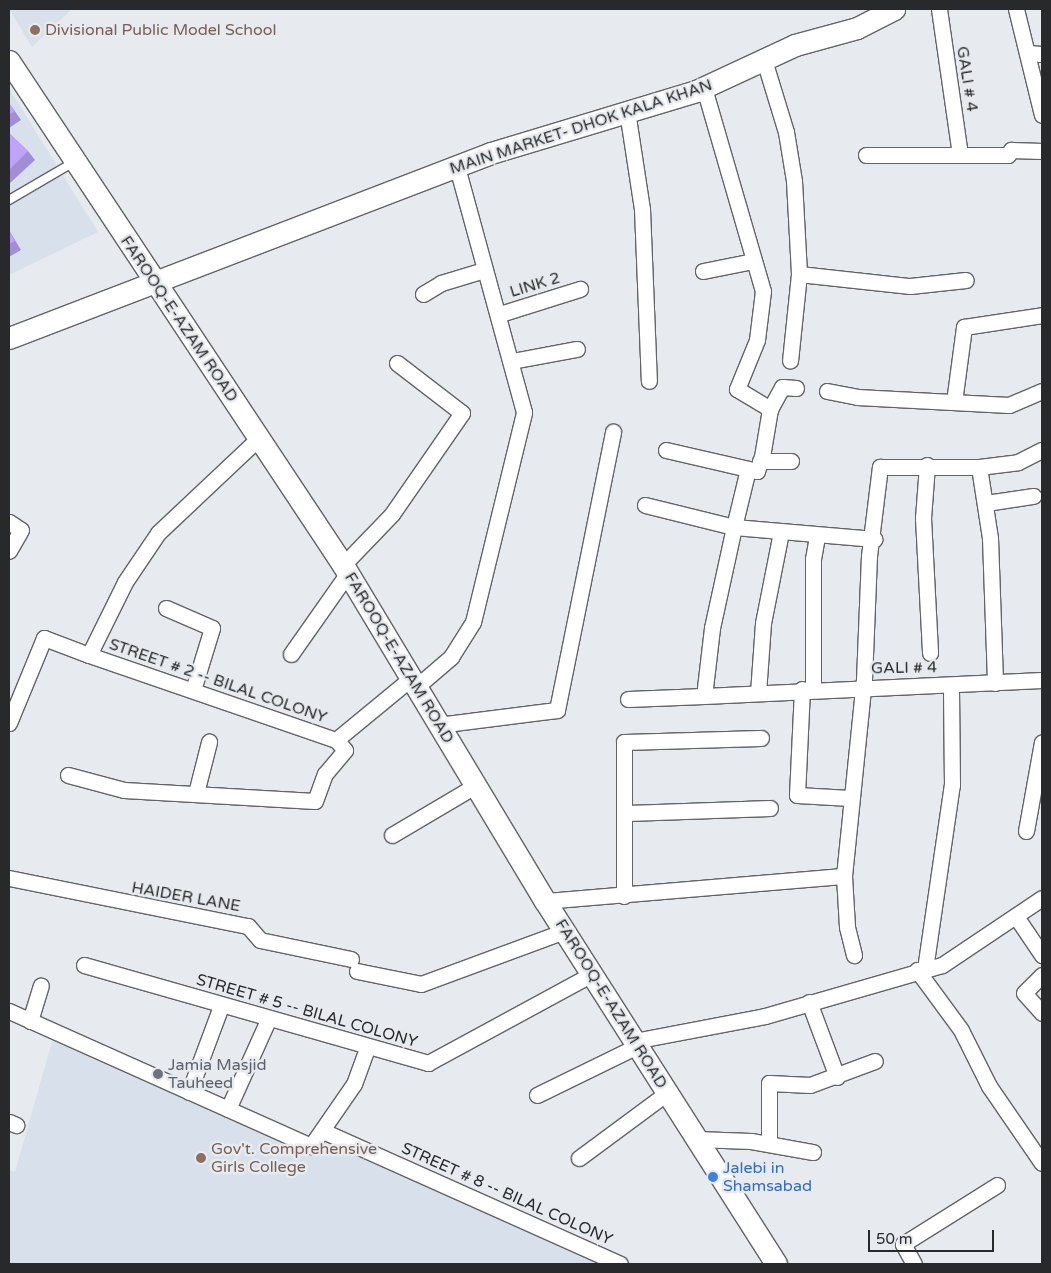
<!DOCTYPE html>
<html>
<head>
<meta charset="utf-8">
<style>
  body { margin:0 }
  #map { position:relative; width:1051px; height:1273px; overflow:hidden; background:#e7eaee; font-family:"Varela Round",sans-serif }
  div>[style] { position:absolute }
  .built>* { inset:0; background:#d8e1eb }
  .roads { filter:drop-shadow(1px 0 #626468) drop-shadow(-1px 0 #626468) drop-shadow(0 1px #626468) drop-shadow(0 -1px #626468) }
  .lane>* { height:8px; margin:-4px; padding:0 4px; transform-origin:4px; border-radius:4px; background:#fff }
  .street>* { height:15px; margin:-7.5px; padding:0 7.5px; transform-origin:7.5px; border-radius:7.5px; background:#fff }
  .secondary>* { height:21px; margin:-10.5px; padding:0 10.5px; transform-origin:10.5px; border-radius:10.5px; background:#fff }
  .wall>* { inset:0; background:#a38dd6 }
  .building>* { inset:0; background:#bea4f9 }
  .dots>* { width:14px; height:14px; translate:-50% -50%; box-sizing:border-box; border:2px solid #e7eaee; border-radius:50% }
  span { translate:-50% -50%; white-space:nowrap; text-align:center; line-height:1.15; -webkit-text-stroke:5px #e7eaee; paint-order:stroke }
  .education-label { font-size:16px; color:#785e54 }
  .left { translate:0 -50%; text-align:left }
  .street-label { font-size:16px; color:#27292a }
  .worship-label { font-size:16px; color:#5b616d }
  .shop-label { font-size:16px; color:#366cbe }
  .frame { position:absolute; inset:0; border:10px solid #27292a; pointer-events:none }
  .scale { position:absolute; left:868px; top:1230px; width:126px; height:22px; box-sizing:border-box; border:2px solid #27292a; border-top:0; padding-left:6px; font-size:15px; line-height:18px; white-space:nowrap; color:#27292a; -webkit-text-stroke:4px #e7eaee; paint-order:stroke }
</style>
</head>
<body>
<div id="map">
  <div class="built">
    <div style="clip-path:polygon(9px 9px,72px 9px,32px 47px)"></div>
    <div style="clip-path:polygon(9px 88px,98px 232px,9px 275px)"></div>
    <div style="clip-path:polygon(53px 1038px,310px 1146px,325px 1132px,620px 1264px,9px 1264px,9px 1170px,15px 1172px)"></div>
  </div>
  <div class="roads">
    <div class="lane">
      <div style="left:9px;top:200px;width:75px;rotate:-30.3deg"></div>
    </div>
    <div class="street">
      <div style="left:939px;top:9px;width:147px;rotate:81.8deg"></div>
      <div style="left:1016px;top:9px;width:109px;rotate:76.2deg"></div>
      <div style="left:1027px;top:53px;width:15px;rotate:4deg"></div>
      <div style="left:764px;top:60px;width:75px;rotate:73deg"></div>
      <div style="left:786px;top:132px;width:50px;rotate:80.7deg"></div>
      <div style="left:794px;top:181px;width:93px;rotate:86.9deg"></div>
      <div style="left:799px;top:274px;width:87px;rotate:95.9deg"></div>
      <div style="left:704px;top:88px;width:211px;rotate:73.8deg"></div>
      <div style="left:763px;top:291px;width:49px;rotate:97deg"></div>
      <div style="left:757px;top:340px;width:53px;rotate:112.2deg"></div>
      <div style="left:737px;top:389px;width:39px;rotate:31deg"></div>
      <div style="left:770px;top:409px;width:49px;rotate:99.5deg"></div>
      <div style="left:762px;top:457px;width:15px;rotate:110deg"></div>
      <div style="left:757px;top:471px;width:9px;rotate:-167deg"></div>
      <div style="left:748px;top:469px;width:60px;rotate:103.6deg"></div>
      <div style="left:734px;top:527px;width:103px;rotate:102.3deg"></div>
      <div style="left:712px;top:628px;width:68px;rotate:96.7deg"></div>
      <div style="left:704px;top:696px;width:338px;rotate:-2.7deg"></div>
      <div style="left:627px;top:111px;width:99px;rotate:81.3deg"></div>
      <div style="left:642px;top:209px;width:172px;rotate:87.7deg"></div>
      <div style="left:866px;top:155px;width:142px"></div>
      <div style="left:1008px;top:155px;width:6px;rotate:-59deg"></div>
      <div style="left:1011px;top:150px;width:31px;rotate:2deg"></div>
      <div style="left:703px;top:271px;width:51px;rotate:-11.3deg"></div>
      <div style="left:799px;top:274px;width:112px;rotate:6.2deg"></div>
      <div style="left:910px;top:286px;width:56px;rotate:-6.1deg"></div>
      <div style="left:423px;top:294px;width:21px;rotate:-31deg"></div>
      <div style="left:441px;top:283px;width:45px;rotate:-16.8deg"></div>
      <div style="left:500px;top:314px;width:84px;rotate:-17.4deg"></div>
      <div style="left:512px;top:361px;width:66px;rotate:-10.5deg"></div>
      <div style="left:827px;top:391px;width:31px;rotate:11deg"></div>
      <div style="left:857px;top:397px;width:152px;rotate:3deg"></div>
      <div style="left:1009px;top:405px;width:36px;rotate:-23deg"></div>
      <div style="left:954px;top:402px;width:76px;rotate:-82.4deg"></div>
      <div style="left:964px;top:327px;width:79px;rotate:-8.7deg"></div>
      <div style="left:770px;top:409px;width:25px;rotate:-61deg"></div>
      <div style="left:782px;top:387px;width:14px;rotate:4deg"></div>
      <div style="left:666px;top:450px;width:84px;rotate:13deg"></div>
      <div style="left:760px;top:461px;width:31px"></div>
      <div style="left:927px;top:465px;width:53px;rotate:94.3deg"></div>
      <div style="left:923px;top:518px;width:135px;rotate:87deg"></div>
      <div style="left:979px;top:467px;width:72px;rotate:81.2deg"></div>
      <div style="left:990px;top:538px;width:145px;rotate:88deg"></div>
      <div style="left:986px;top:503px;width:48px;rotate:-8.5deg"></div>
      <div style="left:645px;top:505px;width:92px;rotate:13.9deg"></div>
      <div style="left:734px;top:527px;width:141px;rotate:4.9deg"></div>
      <div style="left:9px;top:522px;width:14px;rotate:34deg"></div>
      <div style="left:21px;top:530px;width:24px;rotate:120deg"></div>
      <div style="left:343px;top:565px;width:71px;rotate:-46.1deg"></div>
      <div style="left:392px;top:514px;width:123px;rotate:-55.3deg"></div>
      <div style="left:462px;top:413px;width:82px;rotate:-142.4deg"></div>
      <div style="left:166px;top:608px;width:50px;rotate:23.5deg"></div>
      <div style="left:212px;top:628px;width:65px;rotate:107deg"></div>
      <div style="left:291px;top:654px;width:99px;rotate:-54.9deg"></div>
      <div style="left:89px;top:655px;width:261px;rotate:19deg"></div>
      <div style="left:336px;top:740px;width:96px;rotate:-39.5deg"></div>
      <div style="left:415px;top:688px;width:48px;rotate:-40.7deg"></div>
      <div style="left:451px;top:657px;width:41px;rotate:-57.8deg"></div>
      <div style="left:473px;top:622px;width:216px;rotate:-76.3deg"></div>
      <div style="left:524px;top:412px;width:254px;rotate:-105.3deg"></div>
      <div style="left:802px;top:689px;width:106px;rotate:92.7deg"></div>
      <div style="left:797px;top:795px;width:53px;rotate:3.2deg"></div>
      <div style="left:813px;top:689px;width:130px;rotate:-90deg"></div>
      <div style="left:813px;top:559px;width:23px;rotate:-80deg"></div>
      <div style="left:758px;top:693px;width:70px;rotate:-85.9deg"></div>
      <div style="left:763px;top:623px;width:93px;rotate:-78.8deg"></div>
      <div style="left:628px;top:699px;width:76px;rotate:-2.3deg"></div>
      <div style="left:9px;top:723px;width:92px;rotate:-67.6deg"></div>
      <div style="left:44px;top:638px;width:48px;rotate:20.7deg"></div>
      <div style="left:89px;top:655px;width:81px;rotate:-63.7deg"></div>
      <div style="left:125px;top:582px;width:59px;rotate:-56deg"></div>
      <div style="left:158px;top:533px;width:141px;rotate:-43.3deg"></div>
      <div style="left:438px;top:725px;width:120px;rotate:-7.2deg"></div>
      <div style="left:557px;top:710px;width:284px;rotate:-78.6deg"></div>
      <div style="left:68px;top:775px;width:58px;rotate:15deg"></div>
      <div style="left:124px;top:790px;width:191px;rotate:3.3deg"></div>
      <div style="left:315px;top:801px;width:29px;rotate:-70deg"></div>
      <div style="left:325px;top:774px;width:31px;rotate:-50deg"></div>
      <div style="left:345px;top:750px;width:13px;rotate:-132deg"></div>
      <div style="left:196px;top:793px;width:53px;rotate:-75.7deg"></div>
      <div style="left:628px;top:813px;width:142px;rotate:-2deg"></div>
      <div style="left:1026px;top:831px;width:90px;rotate:-79.8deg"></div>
      <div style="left:392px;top:835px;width:96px;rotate:-30.6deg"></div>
      <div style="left:844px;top:876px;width:51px;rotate:86.6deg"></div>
      <div style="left:847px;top:927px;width:29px;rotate:76deg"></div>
      <div style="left:9px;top:878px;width:244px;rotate:11.4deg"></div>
      <div style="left:248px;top:926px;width:18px;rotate:49deg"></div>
      <div style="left:260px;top:940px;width:93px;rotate:11.8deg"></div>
      <div style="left:624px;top:896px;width:154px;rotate:-90deg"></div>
      <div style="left:624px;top:742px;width:137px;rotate:-1.7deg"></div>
      <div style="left:545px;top:901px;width:300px;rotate:-4.8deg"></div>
      <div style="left:844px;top:876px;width:197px;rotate:-84.2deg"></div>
      <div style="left:864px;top:680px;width:124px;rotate:-87.7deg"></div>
      <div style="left:869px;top:556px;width:90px;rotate:-83deg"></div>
      <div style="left:880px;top:467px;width:99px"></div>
      <div style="left:979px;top:467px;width:39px;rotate:-7deg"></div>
      <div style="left:1018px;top:462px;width:27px;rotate:-27deg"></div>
      <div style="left:1017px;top:918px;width:45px;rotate:56deg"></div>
      <div style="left:84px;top:965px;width:358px;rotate:15.9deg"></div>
      <div style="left:428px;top:1063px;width:187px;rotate:-28.5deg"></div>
      <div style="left:925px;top:969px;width:186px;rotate:-81.7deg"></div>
      <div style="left:952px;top:785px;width:100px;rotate:-90.6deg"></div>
      <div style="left:917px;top:970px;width:74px;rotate:53.7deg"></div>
      <div style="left:961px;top:1030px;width:63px;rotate:63.4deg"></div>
      <div style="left:989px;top:1086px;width:93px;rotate:55.5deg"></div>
      <div style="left:357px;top:971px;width:65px;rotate:11.5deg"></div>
      <div style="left:421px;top:984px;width:153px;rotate:-20.3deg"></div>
      <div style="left:1042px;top:975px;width:25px;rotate:135deg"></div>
      <div style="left:1024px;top:993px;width:27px;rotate:48deg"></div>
      <div style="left:809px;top:1002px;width:80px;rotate:69.5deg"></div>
      <div style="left:9px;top:1011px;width:331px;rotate:24.1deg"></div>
      <div style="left:311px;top:1146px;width:75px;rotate:-55.3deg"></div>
      <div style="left:354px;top:1084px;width:38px;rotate:-70deg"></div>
      <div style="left:30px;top:1021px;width:37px;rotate:-73deg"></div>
      <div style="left:634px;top:1041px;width:133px;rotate:-10.8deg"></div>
      <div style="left:765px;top:1016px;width:184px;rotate:-16.1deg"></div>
      <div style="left:942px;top:965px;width:120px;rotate:-33.8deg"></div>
      <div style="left:189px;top:1092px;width:92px;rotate:-69.6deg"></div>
      <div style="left:537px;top:1095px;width:111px;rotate:-26.1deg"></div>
      <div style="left:228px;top:1109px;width:98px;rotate:-65.8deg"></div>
      <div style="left:9px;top:1122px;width:8px;rotate:23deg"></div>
      <div style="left:325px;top:1132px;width:323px;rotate:24.1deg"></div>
      <div style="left:696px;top:1139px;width:55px;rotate:2.1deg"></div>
      <div style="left:751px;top:1141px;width:63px;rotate:10.1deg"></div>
      <div style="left:769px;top:1144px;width:61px;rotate:-90deg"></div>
      <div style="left:769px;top:1083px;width:41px;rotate:2.8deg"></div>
      <div style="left:810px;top:1085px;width:69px;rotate:-20.3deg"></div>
      <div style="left:579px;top:1158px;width:109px;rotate:-36.5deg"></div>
      <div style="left:914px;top:1264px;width:23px;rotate:-119deg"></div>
      <div style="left:903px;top:1244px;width:111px;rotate:-32.1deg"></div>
    </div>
    <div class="secondary">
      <div style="left:9px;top:61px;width:605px;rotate:56.47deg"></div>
      <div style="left:343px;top:565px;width:392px;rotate:59deg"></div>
      <div style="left:545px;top:901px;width:430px;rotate:57.5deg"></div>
      <div style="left:9px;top:338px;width:516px;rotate:-21deg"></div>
      <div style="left:491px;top:153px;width:214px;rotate:-16.8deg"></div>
      <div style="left:696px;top:91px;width:109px;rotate:-24.9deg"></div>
      <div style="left:795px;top:45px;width:64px;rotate:-15.3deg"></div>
      <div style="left:857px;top:28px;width:42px;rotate:-27.2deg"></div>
    </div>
  </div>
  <div class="wall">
    <div style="clip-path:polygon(9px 103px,21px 120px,9px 128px)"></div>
    <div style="clip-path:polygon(9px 133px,28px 151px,35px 160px,9px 184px)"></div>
    <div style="clip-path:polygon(9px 230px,21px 250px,9px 257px)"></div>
  </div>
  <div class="building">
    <div style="clip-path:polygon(9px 103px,15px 111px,9px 115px)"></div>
    <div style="clip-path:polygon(9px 133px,28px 151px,9px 170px)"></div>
    <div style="clip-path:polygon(9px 231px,15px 241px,9px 244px)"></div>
  </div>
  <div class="dots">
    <div style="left:35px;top:30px;background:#8d6e63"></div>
    <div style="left:158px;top:1074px;background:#6b7280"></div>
    <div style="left:201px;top:1158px;background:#8d6e63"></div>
    <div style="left:713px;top:1177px;background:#3f7fe0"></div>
  </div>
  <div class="education-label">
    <span class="left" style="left:45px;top:30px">Divisional Public Model School</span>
    <span class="left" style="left:211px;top:1158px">Gov't. Comprehensive<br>Girls College</span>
  </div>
  <div class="street-label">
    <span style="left:967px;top:79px;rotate:81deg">GALI # 4</span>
    <span style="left:581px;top:127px;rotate:-18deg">MAIN MARKET- DHOK KALA KHAN</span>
    <span style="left:535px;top:285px;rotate:-17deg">LINK 2</span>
    <span style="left:179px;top:319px;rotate:56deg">FAROOQ-E-AZAM ROAD</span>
    <span style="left:399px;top:658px;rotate:59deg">FAROOQ-E-AZAM ROAD</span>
    <span style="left:904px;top:668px;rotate:-1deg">GALI # 4</span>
    <span style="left:218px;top:681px;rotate:19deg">STREET # 2 -- BILAL COLONY</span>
    <span style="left:186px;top:897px;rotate:10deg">HAIDER LANE</span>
    <span style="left:611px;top:1004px;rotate:58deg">FAROOQ-E-AZAM ROAD</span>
    <span style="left:307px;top:1011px;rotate:16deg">STREET # 5 -- BILAL COLONY</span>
    <span style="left:507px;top:1194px;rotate:24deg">STREET # 8 -- BILAL COLONY</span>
  </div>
  <div class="worship-label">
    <span class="left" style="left:168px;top:1074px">Jamia Masjid<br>Tauheed</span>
  </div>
  <div class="shop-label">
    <span class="left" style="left:723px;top:1177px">Jalebi in<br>Shamsabad</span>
  </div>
  <div class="frame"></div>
  <div class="scale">50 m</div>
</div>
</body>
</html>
